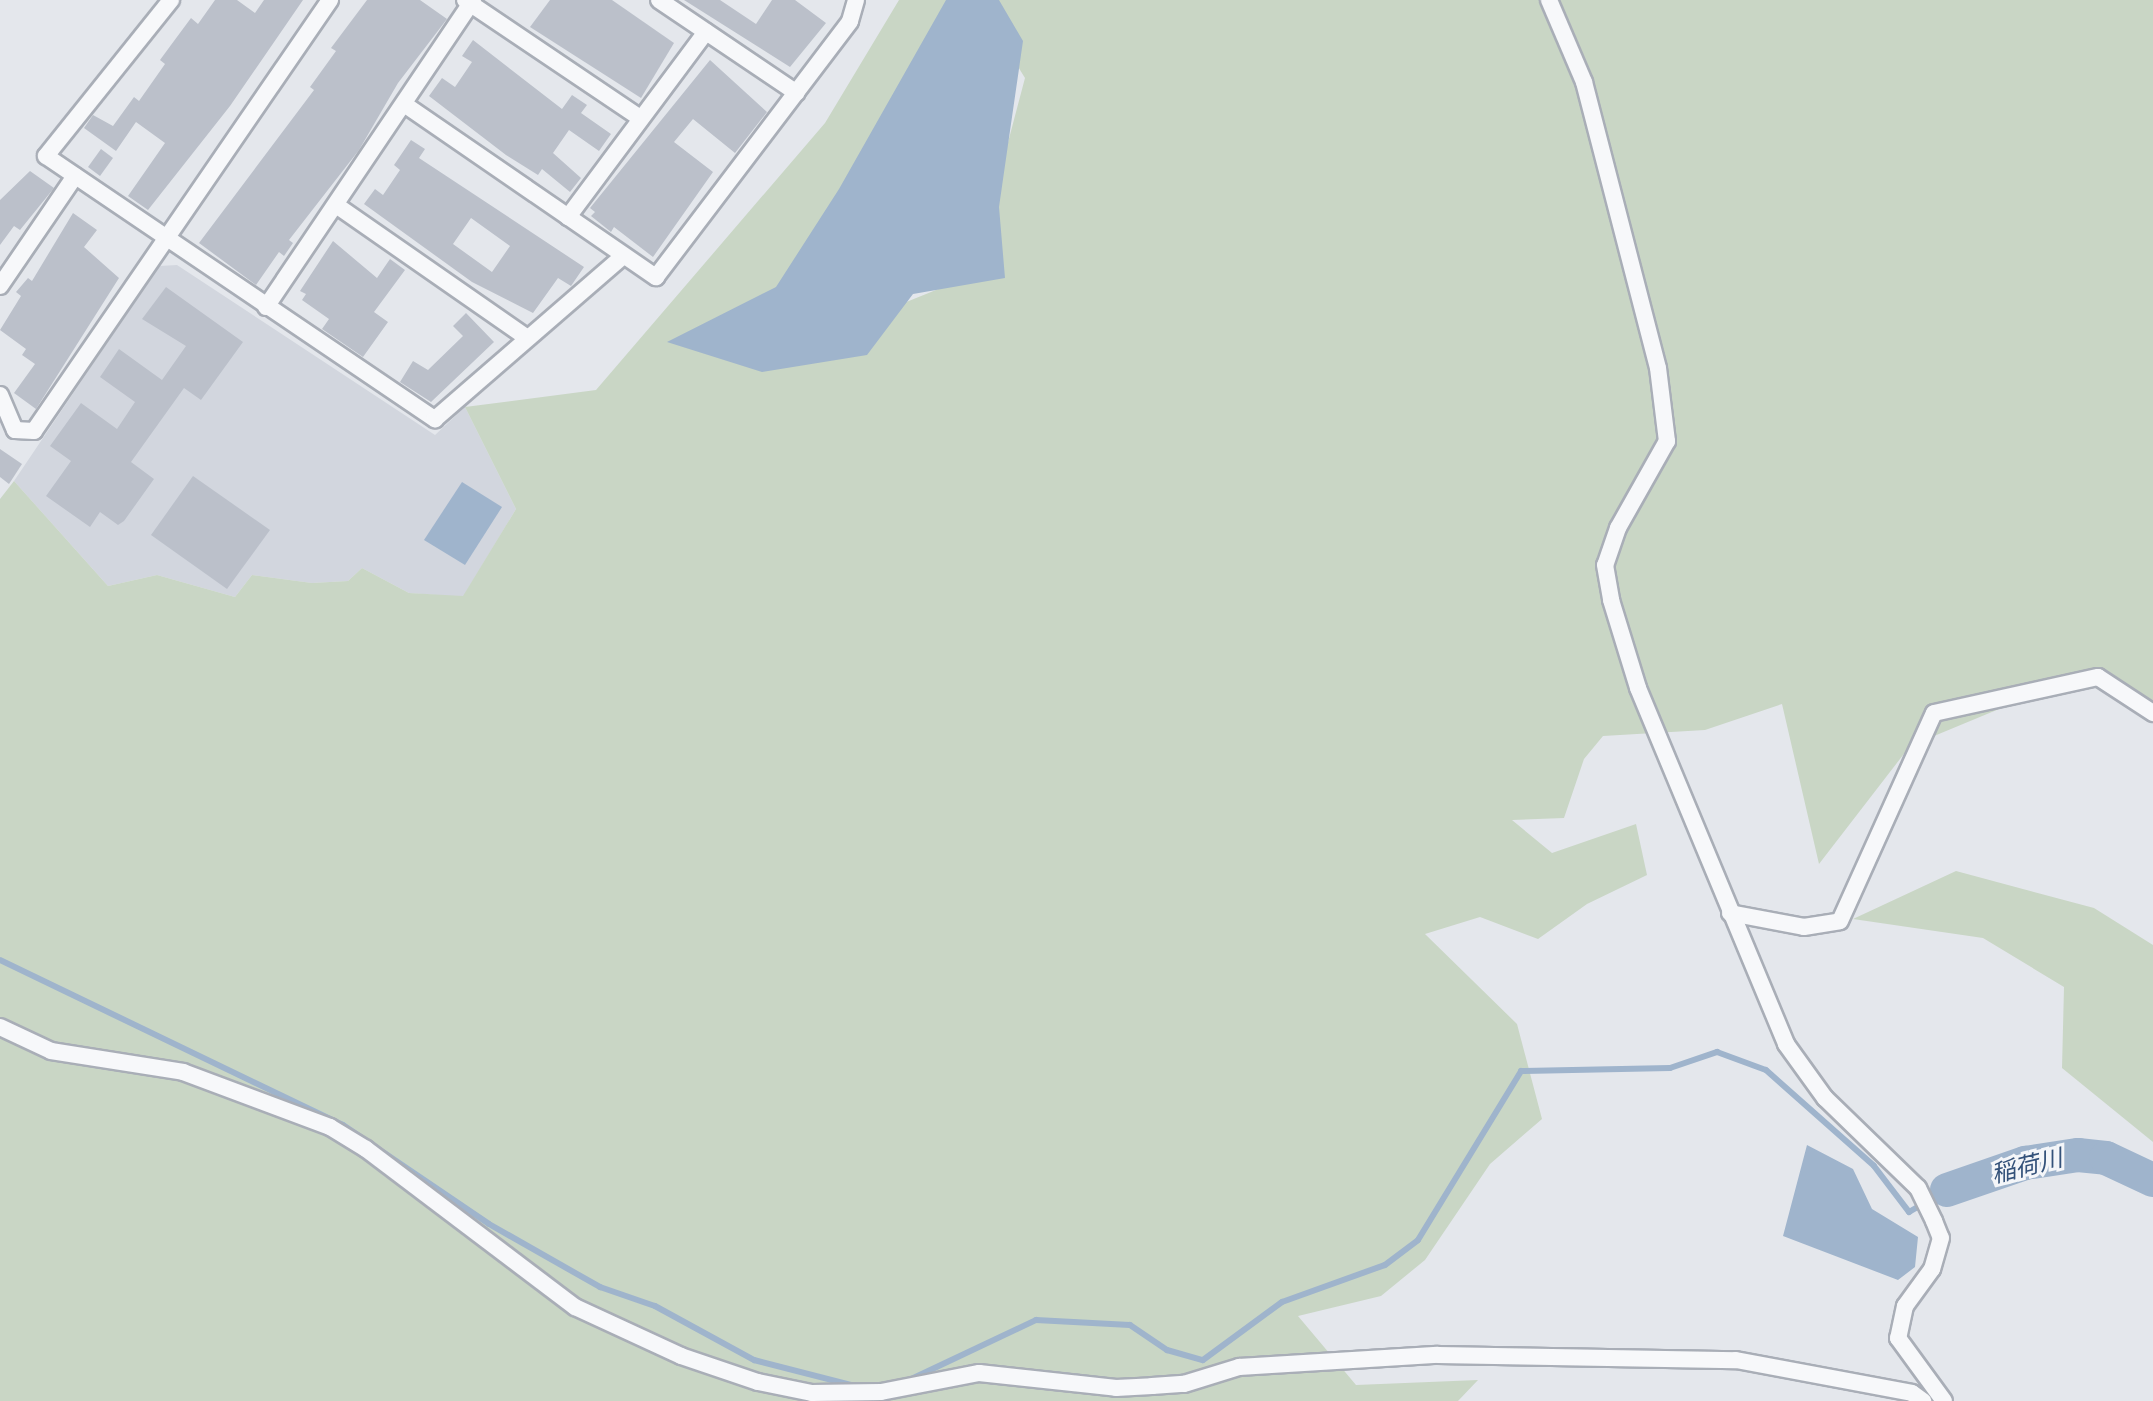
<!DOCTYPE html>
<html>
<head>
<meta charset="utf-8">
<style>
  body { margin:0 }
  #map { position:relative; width:2153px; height:1401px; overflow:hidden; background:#e4e7ec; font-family:"Fira Sans","Noto Sans JP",sans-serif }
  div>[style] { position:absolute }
  .built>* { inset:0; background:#d2d6de }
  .green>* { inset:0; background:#c9d6c5 }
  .water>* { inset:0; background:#9fb4cc }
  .stream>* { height:6px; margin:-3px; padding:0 3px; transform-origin:3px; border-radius:3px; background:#9fb4cc }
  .river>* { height:34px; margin:-17px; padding:0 17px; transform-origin:17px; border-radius:17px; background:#9fb4cc }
  .building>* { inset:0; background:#bbc0ca }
  .roads { filter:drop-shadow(2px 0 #a9aeb7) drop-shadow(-2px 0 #a9aeb7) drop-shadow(0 2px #a9aeb7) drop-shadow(0 -2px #a9aeb7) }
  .street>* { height:16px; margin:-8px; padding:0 8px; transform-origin:8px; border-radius:8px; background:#f7f8fa }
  span { translate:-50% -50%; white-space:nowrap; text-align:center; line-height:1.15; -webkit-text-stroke:6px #f4f6f9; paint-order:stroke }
  .water-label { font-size:24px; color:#34527a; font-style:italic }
</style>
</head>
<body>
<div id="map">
  <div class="built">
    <div style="clip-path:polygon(177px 265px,435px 435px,465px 407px,516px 509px,463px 597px,409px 593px,362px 568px,348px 581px,312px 583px,252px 575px,235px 597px,157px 575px,108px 586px,14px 481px,159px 266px)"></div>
  </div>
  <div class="green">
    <div style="clip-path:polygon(899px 0,964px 0,852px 324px,973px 275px,1025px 78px,977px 0,2153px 0,2153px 700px,2069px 680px,1910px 746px,1819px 864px,1782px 704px,1705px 730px,1603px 736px,1584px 759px,1564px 818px,1512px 820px,1552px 853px,1636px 824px,1647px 875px,1587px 904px,1538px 939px,1480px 917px,1425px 934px,1517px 1024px,1542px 1119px,1490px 1164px,1425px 1260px,1381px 1296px,1298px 1316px,1356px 1385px,1478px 1380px,1458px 1401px,0 1401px,0 499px,14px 481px,108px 586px,157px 575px,235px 597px,252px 575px,312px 583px,348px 581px,362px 568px,409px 593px,463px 596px,516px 509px,465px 407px,596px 390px,825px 123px)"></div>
    <div style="clip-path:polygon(1956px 871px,2094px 908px,2153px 945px,2153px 1142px,2062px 1068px,2064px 987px,1983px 938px,1853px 919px)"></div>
  </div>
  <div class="water">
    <div style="clip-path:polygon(946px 0,999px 0,1023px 41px,999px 207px,1005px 278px,913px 294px,867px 355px,762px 372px,667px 342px,776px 287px,839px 189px)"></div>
    <div style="clip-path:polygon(462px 482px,502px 507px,465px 565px,424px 540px)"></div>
    <div style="clip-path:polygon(1807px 1145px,1853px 1169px,1872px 1209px,1918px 1237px,1915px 1267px,1898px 1280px,1783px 1236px)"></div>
  </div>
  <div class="stream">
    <div style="left:0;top:960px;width:381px;rotate:25.7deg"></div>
    <div style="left:343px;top:1125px;width:176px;rotate:34.1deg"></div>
    <div style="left:489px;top:1224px;width:128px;rotate:29.6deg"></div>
    <div style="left:600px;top:1287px;width:58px;rotate:19.1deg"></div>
    <div style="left:655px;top:1306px;width:113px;rotate:28.6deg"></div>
    <div style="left:754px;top:1360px;width:104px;rotate:14.4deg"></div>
    <div style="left:907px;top:1381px;width:143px;rotate:-25.3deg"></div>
    <div style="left:1036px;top:1320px;width:94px;rotate:3deg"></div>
    <div style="left:1130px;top:1325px;width:45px;rotate:34deg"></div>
    <div style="left:1167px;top:1350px;width:37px;rotate:16deg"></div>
    <div style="left:1203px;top:1360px;width:98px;rotate:-36.3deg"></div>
    <div style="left:1282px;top:1302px;width:109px;rotate:-19.8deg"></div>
    <div style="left:1385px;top:1265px;width:41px;rotate:-37.1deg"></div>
    <div style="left:1418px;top:1240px;width:198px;rotate:-58.6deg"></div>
    <div style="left:1521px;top:1071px;width:149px;rotate:-1.2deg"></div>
    <div style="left:1670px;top:1068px;width:50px;rotate:-18.8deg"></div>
    <div style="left:1717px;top:1052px;width:52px;rotate:20.2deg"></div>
    <div style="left:1766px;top:1070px;width:144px;rotate:41.6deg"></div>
    <div style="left:1874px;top:1166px;width:58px;rotate:52.7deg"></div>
    <div style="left:1909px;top:1212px;width:44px;rotate:-30.1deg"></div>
  </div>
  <div class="river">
    <div style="left:1947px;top:1190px;width:83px;rotate:-19.1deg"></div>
    <div style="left:2025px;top:1163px;width:54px;rotate:-8.6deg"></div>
    <div style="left:2078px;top:1155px;width:28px;rotate:6deg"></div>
    <div style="left:2106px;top:1158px;width:52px;rotate:25.1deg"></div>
  </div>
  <div class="building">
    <div style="clip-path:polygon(215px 0,237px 0,255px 13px,264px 0,303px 0,230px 106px,148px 210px,128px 196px,165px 143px,136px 122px,116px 151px,84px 128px,93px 115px,113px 126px,134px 97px,139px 101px,165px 64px,160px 60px,171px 45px,191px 18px,198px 24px)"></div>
    <div style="clip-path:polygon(367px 0,420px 0,447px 19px,398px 83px,359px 150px,289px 240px,293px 243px,284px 256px,279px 252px,256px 285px,199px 243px,314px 90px,310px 87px,336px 51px,331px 48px)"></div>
    <div style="clip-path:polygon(550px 0,612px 0,674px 43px,641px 98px,530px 27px)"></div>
    <div style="clip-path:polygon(684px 0,720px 0,756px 24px,772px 0,795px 0,826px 23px,790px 67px)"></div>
    <div style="clip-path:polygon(473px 40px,562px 109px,572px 95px,587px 105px,581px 113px,611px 134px,599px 151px,569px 130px,553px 153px,581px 178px,570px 192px,542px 169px,538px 175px,506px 155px,429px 96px,442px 78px,455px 87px,472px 62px,462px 56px)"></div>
    <div style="clip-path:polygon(710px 60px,767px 112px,735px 153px,693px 119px,674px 142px,713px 172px,653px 257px,614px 227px,611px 232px,591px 216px,595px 212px,590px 208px)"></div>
    <div style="clip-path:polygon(evenodd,411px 140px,425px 149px,419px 158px,584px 267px,571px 286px,558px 278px,533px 313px,472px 282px,364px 204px,375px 189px,383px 195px,400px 170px,394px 165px,411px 140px,471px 218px,510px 246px,492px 272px,453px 244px,471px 218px)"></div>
    <div style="clip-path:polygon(101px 149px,113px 158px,100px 176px,88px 167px)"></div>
    <div style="clip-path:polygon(30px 171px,54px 188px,20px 230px,14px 226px,0 245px,0 200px)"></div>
    <div style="clip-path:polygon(73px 213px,97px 230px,84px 247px,119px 278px,36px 409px,14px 393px,35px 364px,22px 355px,26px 349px,0 330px,21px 296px,16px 292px,28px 278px,32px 281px)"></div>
    <div style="clip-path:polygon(333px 241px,377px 278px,390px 259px,405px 270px,374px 312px,388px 322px,363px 357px,322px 329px,329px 319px,302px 300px,306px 294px,300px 291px)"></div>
    <div style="clip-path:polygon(166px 287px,243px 342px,201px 400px,184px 388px,131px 462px,154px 479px,124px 521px,118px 525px,100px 512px,90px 527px,46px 496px,71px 461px,50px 446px,81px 403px,117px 429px,135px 402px,100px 377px,119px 349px,162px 380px,186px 346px,142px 319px)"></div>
    <div style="clip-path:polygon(466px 313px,494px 342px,431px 402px,400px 382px,413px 361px,428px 370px,463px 336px,453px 326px)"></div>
    <div style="clip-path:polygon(0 449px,22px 464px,9px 484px,0 477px)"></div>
    <div style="clip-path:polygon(193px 476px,270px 530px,227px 589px,151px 535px)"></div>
  </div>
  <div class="roads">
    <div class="street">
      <div style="left:171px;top:0;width:200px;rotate:128.7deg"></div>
      <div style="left:46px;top:156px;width:470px;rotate:34.1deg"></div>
      <div style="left:435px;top:419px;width:249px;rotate:-40.9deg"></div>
      <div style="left:465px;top:0;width:211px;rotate:34deg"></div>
      <div style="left:659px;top:0;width:166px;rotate:34deg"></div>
      <div style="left:1549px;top:0;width:89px;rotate:66.9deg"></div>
      <div style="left:1584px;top:82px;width:295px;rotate:75.5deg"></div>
      <div style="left:1658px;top:368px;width:74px;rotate:83deg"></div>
      <div style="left:1667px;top:441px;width:100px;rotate:119.4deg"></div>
      <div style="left:1618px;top:528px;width:39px;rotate:109deg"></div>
      <div style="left:1605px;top:565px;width:36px;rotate:80deg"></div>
      <div style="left:1611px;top:600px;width:92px;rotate:72.9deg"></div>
      <div style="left:1638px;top:688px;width:386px;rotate:67.4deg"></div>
      <div style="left:1786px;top:1044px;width:67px;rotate:54.2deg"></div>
      <div style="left:1825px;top:1098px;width:129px;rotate:44.1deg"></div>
      <div style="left:1918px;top:1188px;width:37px;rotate:64deg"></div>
      <div style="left:1934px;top:1221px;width:18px;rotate:68deg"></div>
      <div style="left:1941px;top:1238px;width:32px;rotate:106deg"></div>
      <div style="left:1932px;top:1269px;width:46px;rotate:126.1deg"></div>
      <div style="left:1905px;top:1306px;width:33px;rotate:102deg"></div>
      <div style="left:1898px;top:1338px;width:78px;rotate:53.9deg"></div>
      <div style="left:404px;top:104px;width:306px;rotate:34.5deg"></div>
      <div style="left:656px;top:277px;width:321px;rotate:-52.8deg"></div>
      <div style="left:850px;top:21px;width:22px;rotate:-74deg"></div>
      <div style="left:336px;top:205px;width:231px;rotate:34.8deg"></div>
      <div style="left:568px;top:217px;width:231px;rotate:-53.3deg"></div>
      <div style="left:0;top:286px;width:133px;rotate:-55.7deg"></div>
      <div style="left:266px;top:307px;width:370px;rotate:-56deg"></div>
      <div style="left:0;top:395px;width:38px;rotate:67deg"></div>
      <div style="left:15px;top:430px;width:19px;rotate:3deg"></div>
      <div style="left:34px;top:431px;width:523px;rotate:-55.52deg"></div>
      <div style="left:1730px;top:913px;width:75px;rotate:10.7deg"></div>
      <div style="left:1804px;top:927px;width:36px;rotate:-9deg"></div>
      <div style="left:1840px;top:921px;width:228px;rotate:-65.7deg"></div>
      <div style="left:1934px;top:713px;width:168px;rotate:-12.4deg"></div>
      <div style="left:2098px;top:677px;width:66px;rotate:33.2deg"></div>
      <div style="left:0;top:1027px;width:56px;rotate:25.2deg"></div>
      <div style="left:51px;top:1051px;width:134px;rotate:9deg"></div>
      <div style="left:183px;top:1072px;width:157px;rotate:20.5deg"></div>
      <div style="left:330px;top:1127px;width:42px;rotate:31.4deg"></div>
      <div style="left:366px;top:1149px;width:262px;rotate:37.1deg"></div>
      <div style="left:575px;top:1307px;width:117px;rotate:24.8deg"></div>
      <div style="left:681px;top:1356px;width:81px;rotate:18.7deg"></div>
      <div style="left:758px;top:1382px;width:55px;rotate:11.5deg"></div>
      <div style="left:812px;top:1393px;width:69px;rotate:-0.8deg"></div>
      <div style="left:881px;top:1392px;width:100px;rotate:-11deg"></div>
      <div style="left:979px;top:1373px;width:138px;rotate:6.2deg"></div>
      <div style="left:1116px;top:1388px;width:36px;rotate:-3deg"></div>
      <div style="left:1152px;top:1386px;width:32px;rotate:-4deg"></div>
      <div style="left:1184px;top:1384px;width:58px;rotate:-17.2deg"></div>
      <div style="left:1239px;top:1367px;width:199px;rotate:-3.5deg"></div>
      <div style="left:1438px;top:1355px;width:298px;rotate:1deg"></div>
      <div style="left:1736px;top:1360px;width:179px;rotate:10.6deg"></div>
      <div style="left:1912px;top:1393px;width:14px;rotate:36deg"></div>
    </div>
  </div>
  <div class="water-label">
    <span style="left:2027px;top:1167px;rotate:-14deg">稲荷川</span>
  </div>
</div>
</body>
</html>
